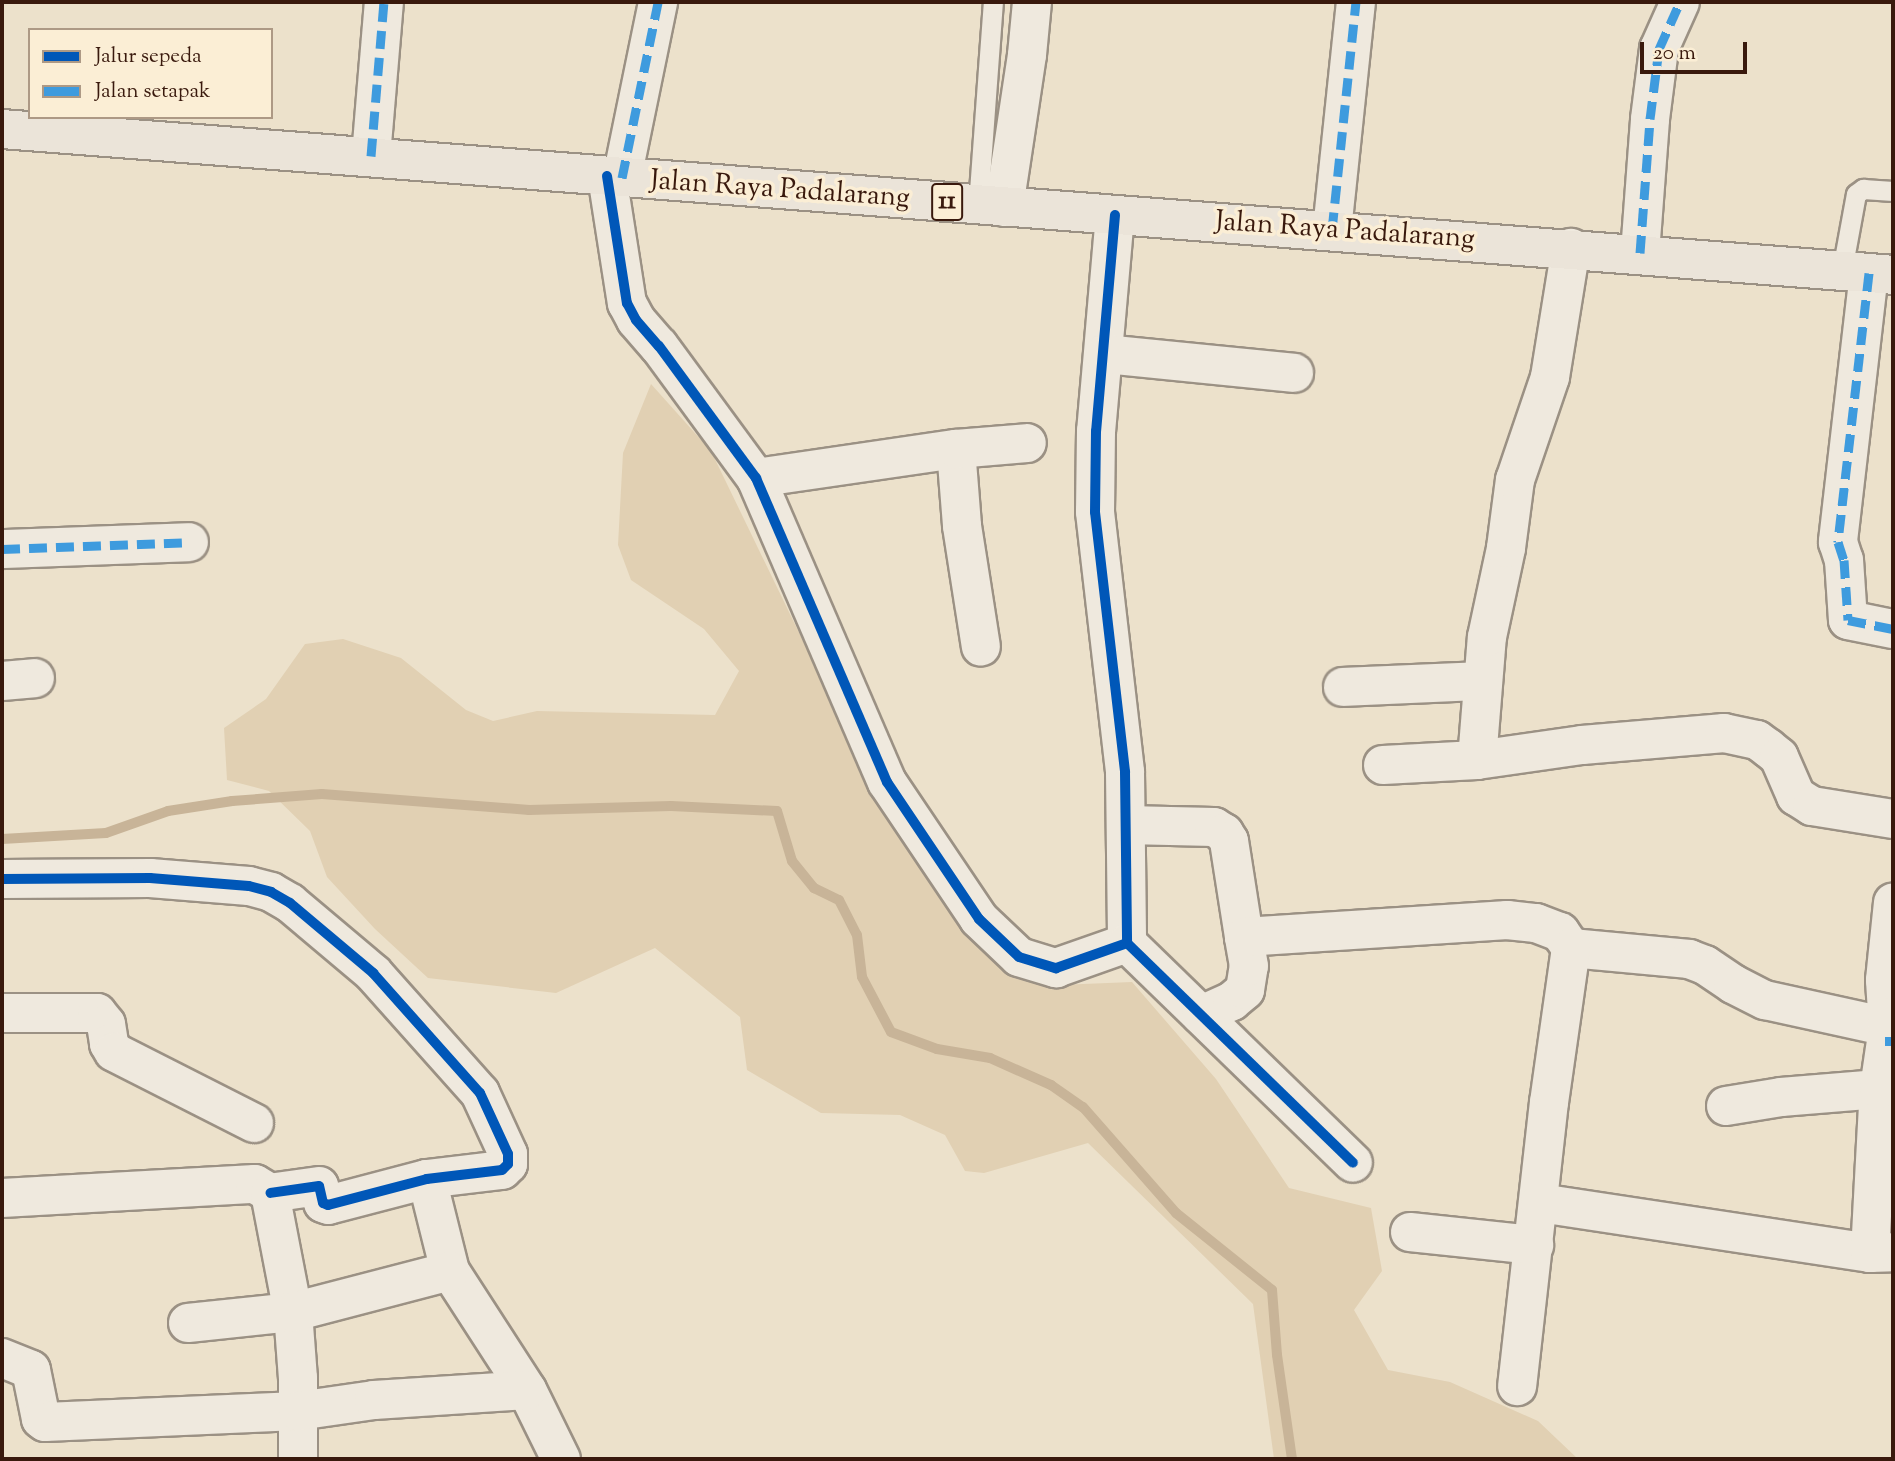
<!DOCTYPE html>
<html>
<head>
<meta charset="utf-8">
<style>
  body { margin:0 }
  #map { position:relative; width:1895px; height:1461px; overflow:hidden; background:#ece1cb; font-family:"Sorts Mill Goudy",serif }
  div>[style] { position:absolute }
  .green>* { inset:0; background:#e1d0b3 }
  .stream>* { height:10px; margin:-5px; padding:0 5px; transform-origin:5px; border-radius:5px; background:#c8b498 }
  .roads { filter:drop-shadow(2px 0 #9b9184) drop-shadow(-2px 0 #9b9184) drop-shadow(0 2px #9b9184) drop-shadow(0 -2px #9b9184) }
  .service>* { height:19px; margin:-9.5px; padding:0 9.5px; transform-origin:9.5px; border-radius:9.5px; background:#efe9de }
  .minor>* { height:38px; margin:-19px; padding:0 19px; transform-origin:19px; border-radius:19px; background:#efe9de }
  .trunk>* { height:38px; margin:-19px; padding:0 19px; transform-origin:19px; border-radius:19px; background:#ebe4d9 }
  .quiet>* { height:9px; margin-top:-4.5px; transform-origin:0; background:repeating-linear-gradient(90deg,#3e9bde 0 18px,transparent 0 27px) }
  .cycleway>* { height:10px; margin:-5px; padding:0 5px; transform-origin:5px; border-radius:5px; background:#0057b8 }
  span { translate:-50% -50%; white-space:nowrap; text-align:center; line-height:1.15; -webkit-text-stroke:7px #fbeed5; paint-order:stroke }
  .shield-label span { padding:2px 5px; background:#fbeed5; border:2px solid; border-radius:5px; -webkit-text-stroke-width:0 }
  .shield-label { font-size:26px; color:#39190d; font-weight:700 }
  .street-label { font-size:28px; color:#39190d }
  .frame { position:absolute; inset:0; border:4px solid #39190d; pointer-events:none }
  .legend { position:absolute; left:28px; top:28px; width:245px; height:91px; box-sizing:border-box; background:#fbeed5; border:2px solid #ad9985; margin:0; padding:9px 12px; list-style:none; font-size:21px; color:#39190d }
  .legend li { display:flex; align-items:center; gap:14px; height:35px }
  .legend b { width:35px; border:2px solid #ad9985 }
  .scale { position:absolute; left:1640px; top:42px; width:107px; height:32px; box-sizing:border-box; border:4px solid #39190d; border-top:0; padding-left:9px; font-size:21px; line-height:24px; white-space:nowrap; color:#39190d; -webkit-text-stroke:5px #fbeed5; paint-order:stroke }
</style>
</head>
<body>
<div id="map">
  <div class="green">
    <div style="clip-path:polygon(651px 384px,711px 451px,850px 738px,1059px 985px,1132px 982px,1216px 1079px,1289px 1188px,1371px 1208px,1382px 1271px,1354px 1310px,1388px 1370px,1450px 1382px,1538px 1421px,1578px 1459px,1274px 1459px,1253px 1304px,1088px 1143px,984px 1173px,965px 1171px,945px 1135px,900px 1115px,821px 1113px,747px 1070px,740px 1017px,655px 948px,556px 993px,428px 978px,375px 929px,327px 877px,310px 831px,269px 791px,227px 780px,224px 728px,266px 699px,305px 644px,343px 639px,401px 658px,466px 710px,493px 721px,537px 711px,715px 715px,739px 671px,704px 629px,631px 580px,618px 545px,623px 453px)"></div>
  </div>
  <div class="stream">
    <div style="left:2px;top:839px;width:104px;rotate:-3.3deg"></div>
    <div style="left:106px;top:833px;width:66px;rotate:-19.5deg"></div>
    <div style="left:168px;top:811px;width:65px;rotate:-8.9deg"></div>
    <div style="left:232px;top:801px;width:90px;rotate:-4.4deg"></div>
    <div style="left:322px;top:794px;width:208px;rotate:4.4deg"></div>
    <div style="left:529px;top:810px;width:142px;rotate:-1.6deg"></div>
    <div style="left:671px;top:806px;width:106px;rotate:2.7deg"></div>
    <div style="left:777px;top:811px;width:52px;rotate:73.3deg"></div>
    <div style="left:792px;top:861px;width:35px;rotate:51deg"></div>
    <div style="left:814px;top:888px;width:28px;rotate:26deg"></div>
    <div style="left:839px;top:900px;width:39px;rotate:63deg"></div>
    <div style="left:857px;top:935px;width:42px;rotate:83.2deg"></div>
    <div style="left:862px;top:977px;width:62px;rotate:62.2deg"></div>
    <div style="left:891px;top:1032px;width:49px;rotate:20.3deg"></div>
    <div style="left:937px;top:1049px;width:54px;rotate:9.6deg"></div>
    <div style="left:990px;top:1058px;width:67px;rotate:23.9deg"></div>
    <div style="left:1051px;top:1085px;width:39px;rotate:35deg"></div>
    <div style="left:1083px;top:1107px;width:141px;rotate:48.7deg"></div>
    <div style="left:1176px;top:1213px;width:123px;rotate:38.7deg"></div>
    <div style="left:1272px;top:1290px;width:65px;rotate:85.6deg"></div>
    <div style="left:1277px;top:1355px;width:105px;rotate:81.8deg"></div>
  </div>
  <div class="roads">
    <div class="service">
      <div style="left:978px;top:205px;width:204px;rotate:-85.8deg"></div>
      <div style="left:1842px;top:270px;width:77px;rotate:-79.6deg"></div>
      <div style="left:1856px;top:194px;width:9px;rotate:-36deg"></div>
      <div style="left:1863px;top:189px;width:30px;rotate:4deg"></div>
    </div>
    <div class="minor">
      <div style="left:371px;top:156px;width:155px;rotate:-85.2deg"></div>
      <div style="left:607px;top:176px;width:129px;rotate:81.1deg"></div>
      <div style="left:627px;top:303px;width:19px;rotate:62deg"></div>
      <div style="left:636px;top:320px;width:35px;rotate:49deg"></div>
      <div style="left:659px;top:346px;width:164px;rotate:53.7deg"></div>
      <div style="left:756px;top:478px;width:331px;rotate:66.7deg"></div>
      <div style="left:887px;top:782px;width:165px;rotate:56.1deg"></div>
      <div style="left:979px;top:919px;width:55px;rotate:43.5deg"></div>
      <div style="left:1019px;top:957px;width:39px;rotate:17deg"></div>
      <div style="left:1056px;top:968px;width:75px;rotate:-19.4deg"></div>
      <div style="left:622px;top:178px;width:180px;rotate:-78.4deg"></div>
      <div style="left:1004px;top:207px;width:154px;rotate:-81.4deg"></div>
      <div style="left:1027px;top:55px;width:53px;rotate:-84.6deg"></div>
      <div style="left:1115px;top:215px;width:217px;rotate:95deg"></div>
      <div style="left:1096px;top:431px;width:81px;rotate:90.7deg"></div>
      <div style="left:1095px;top:512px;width:262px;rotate:83.4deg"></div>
      <div style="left:1125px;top:772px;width:171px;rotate:89.3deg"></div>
      <div style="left:1127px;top:943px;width:315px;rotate:44.2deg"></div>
      <div style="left:1332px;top:230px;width:229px;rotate:-84deg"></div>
      <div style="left:1640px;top:253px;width:134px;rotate:-85.7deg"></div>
      <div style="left:1650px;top:119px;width:71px;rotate:-82.7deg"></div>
      <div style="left:1659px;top:49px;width:51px;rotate:-65.9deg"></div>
      <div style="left:1869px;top:273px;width:271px;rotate:96.6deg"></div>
      <div style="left:1838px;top:542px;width:19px;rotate:72deg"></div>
      <div style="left:1844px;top:560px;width:60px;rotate:86.2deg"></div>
      <div style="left:1848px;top:620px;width:46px;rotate:11.3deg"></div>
      <div style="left:1105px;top:354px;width:190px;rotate:5.7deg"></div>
      <div style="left:956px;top:449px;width:77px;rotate:85.5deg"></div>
      <div style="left:962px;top:526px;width:122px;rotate:81.1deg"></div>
      <div style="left:756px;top:478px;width:202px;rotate:-8.3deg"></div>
      <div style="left:956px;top:449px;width:71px;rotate:-4.8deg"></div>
      <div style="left:2px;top:549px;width:187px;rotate:-2.1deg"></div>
      <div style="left:2px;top:681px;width:33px;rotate:-5deg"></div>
      <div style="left:1343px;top:687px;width:139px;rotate:-2.5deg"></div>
      <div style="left:1477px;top:760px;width:123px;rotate:-85.4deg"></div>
      <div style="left:1487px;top:637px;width:91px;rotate:-77.9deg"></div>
      <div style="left:1506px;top:548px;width:69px;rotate:-82.5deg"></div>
      <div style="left:1515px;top:480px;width:109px;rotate:-71.2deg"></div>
      <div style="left:1550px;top:377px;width:131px;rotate:-80.8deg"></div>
      <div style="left:1383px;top:765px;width:94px;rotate:-3deg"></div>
      <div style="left:1477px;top:760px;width:106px;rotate:-8.1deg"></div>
      <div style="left:1582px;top:745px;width:143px;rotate:-4.8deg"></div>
      <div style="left:1724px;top:733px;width:34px;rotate:12deg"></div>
      <div style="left:1757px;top:740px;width:14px;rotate:36deg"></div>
      <div style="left:1768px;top:748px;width:14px;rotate:39deg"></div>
      <div style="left:1779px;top:757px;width:43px;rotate:66.4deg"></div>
      <div style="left:1796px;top:796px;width:19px;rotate:32deg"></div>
      <div style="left:1812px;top:806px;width:82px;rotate:9.1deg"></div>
      <div style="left:1126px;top:825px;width:88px;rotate:1.3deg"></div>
      <div style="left:1214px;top:827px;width:12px;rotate:31deg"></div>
      <div style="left:1224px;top:833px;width:9px;rotate:58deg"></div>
      <div style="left:1229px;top:841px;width:97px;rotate:81.1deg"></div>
      <div style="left:2px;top:879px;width:148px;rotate:-0.4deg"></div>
      <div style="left:150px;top:878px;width:99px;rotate:4.6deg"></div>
      <div style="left:249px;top:886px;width:23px;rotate:15deg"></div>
      <div style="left:271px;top:892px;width:22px;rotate:30deg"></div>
      <div style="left:290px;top:903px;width:109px;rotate:40.1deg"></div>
      <div style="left:373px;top:973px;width:161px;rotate:48.3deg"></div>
      <div style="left:480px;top:1093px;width:67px;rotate:65.3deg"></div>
      <div style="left:508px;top:1154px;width:10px;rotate:90deg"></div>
      <div style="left:508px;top:1164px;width:8px;rotate:135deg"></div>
      <div style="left:502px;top:1170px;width:76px;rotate:173.2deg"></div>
      <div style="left:427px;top:1179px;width:102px;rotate:165.3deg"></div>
      <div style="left:328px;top:1205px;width:5px;rotate:-158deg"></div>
      <div style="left:323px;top:1203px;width:17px;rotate:-103deg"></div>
      <div style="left:319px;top:1186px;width:49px;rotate:171.9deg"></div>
      <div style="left:1571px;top:948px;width:119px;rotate:5.3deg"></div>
      <div style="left:1689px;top:959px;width:17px;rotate:21deg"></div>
      <div style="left:1705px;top:965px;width:34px;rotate:34deg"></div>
      <div style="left:1733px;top:984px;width:36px;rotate:27deg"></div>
      <div style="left:1765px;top:1000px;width:126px;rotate:12.4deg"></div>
      <div style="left:2px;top:1013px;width:95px"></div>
      <div style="left:97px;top:1013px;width:14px;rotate:51deg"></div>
      <div style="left:106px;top:1024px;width:20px;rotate:81deg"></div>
      <div style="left:109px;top:1044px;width:9px;rotate:58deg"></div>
      <div style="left:114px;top:1052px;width:157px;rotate:26.9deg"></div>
      <div style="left:1201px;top:1015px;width:34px;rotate:-24deg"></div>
      <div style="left:1232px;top:1001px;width:17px;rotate:-40deg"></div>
      <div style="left:1245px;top:990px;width:24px;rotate:-81deg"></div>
      <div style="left:1249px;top:966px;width:29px;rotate:-100deg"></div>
      <div style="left:1244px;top:937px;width:264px;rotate:-3.7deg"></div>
      <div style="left:1507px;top:920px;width:29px;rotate:6deg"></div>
      <div style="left:1536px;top:923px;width:26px;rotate:21deg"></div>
      <div style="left:1560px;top:932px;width:19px;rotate:55deg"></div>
      <div style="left:1571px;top:948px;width:156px;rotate:98.1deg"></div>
      <div style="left:1549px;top:1102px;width:286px;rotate:96.4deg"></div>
      <div style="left:1726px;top:1106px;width:56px;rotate:-9.3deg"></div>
      <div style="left:1781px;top:1097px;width:98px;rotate:-4.7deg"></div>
      <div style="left:427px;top:1179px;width:95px;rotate:76deg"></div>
      <div style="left:450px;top:1271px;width:142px;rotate:57.1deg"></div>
      <div style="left:527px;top:1390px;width:77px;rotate:63.8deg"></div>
      <div style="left:2px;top:1198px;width:253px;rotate:-3.2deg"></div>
      <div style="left:255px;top:1184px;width:17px;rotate:31deg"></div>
      <div style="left:270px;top:1193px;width:121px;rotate:79.1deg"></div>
      <div style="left:293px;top:1312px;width:66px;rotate:85.7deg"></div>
      <div style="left:298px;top:1378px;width:81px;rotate:90deg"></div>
      <div style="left:1540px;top:1203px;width:334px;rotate:8.6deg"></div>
      <div style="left:1870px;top:1253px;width:23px;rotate:-2deg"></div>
      <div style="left:1410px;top:1232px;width:125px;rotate:6deg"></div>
      <div style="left:1870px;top:1253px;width:164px;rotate:-86.9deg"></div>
      <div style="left:1879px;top:1089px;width:63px;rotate:-81.7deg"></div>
      <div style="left:1888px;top:1027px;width:47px;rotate:-93.7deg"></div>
      <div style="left:1885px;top:980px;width:78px;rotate:-84.1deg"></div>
      <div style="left:188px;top:1323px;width:106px;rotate:-6deg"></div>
      <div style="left:293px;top:1312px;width:162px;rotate:-14.6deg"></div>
      <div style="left:2px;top:1358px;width:31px;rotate:22deg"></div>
      <div style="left:31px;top:1370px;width:50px;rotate:78.5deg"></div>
      <div style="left:41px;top:1419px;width:5px;rotate:37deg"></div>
      <div style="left:45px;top:1422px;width:253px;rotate:-2.5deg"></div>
      <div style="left:298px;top:1411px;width:77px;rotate:-8.2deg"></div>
      <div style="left:374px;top:1400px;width:153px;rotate:-3.7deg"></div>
    </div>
    <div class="trunk">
      <div style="left:2px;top:129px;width:1897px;rotate:4.41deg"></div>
    </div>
  </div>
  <div class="quiet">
    <div style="left:371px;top:156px;width:155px;rotate:-85.2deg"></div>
    <div style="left:622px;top:178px;width:180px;rotate:-78.4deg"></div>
    <div style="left:1332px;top:230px;width:229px;rotate:-84deg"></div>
    <div style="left:1640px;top:253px;width:134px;rotate:-85.7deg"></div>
    <div style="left:1650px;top:119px;width:71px;rotate:-82.7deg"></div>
    <div style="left:1659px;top:49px;width:51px;rotate:-65.9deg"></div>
    <div style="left:1869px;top:273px;width:271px;rotate:96.6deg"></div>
    <div style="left:1838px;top:542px;width:19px;rotate:72deg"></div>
    <div style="left:1844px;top:560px;width:60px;rotate:86.2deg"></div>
    <div style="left:1848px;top:620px;width:46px;rotate:11.3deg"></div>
    <div style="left:2px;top:549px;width:187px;rotate:-2.1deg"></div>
    <div style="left:1885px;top:1041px;width:8px"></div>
  </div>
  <div class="cycleway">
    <div style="left:607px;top:176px;width:129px;rotate:81.1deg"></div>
    <div style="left:627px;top:303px;width:19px;rotate:62deg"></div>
    <div style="left:636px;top:320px;width:35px;rotate:49deg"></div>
    <div style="left:659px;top:346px;width:164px;rotate:53.7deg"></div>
    <div style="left:756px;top:478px;width:331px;rotate:66.7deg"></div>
    <div style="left:887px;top:782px;width:165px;rotate:56.1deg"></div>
    <div style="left:979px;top:919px;width:55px;rotate:43.5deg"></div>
    <div style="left:1019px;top:957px;width:39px;rotate:17deg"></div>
    <div style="left:1056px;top:968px;width:75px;rotate:-19.4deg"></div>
    <div style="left:1115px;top:215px;width:217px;rotate:95deg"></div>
    <div style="left:1096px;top:431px;width:81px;rotate:90.7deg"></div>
    <div style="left:1095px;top:512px;width:262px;rotate:83.4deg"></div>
    <div style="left:1125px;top:772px;width:171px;rotate:89.3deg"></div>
    <div style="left:1127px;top:943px;width:315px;rotate:44.2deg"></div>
    <div style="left:2px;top:879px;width:148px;rotate:-0.4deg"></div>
    <div style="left:150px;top:878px;width:99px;rotate:4.6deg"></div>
    <div style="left:249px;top:886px;width:23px;rotate:15deg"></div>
    <div style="left:271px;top:892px;width:22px;rotate:30deg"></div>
    <div style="left:290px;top:903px;width:109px;rotate:40.1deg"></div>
    <div style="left:373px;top:973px;width:161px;rotate:48.3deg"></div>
    <div style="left:480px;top:1093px;width:67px;rotate:65.3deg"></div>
    <div style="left:508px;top:1154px;width:10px;rotate:90deg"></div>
    <div style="left:508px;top:1164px;width:8px;rotate:135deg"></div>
    <div style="left:502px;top:1170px;width:76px;rotate:173.2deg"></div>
    <div style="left:427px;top:1179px;width:102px;rotate:165.3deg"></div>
    <div style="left:328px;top:1205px;width:5px;rotate:-158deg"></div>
    <div style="left:323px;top:1203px;width:17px;rotate:-103deg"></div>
    <div style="left:319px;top:1186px;width:49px;rotate:171.9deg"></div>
  </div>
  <div class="shield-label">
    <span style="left:947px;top:202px">11</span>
  </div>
  <div class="street-label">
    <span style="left:780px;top:190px;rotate:4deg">Jalan Raya Padalarang</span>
    <span style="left:1345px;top:231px;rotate:4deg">Jalan Raya Padalarang</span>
  </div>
  <div class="frame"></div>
  <ul class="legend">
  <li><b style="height:9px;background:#0057b8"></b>Jalur sepeda</li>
  <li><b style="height:9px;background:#3e9bde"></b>Jalan setapak</li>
  </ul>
  <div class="scale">20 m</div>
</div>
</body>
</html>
